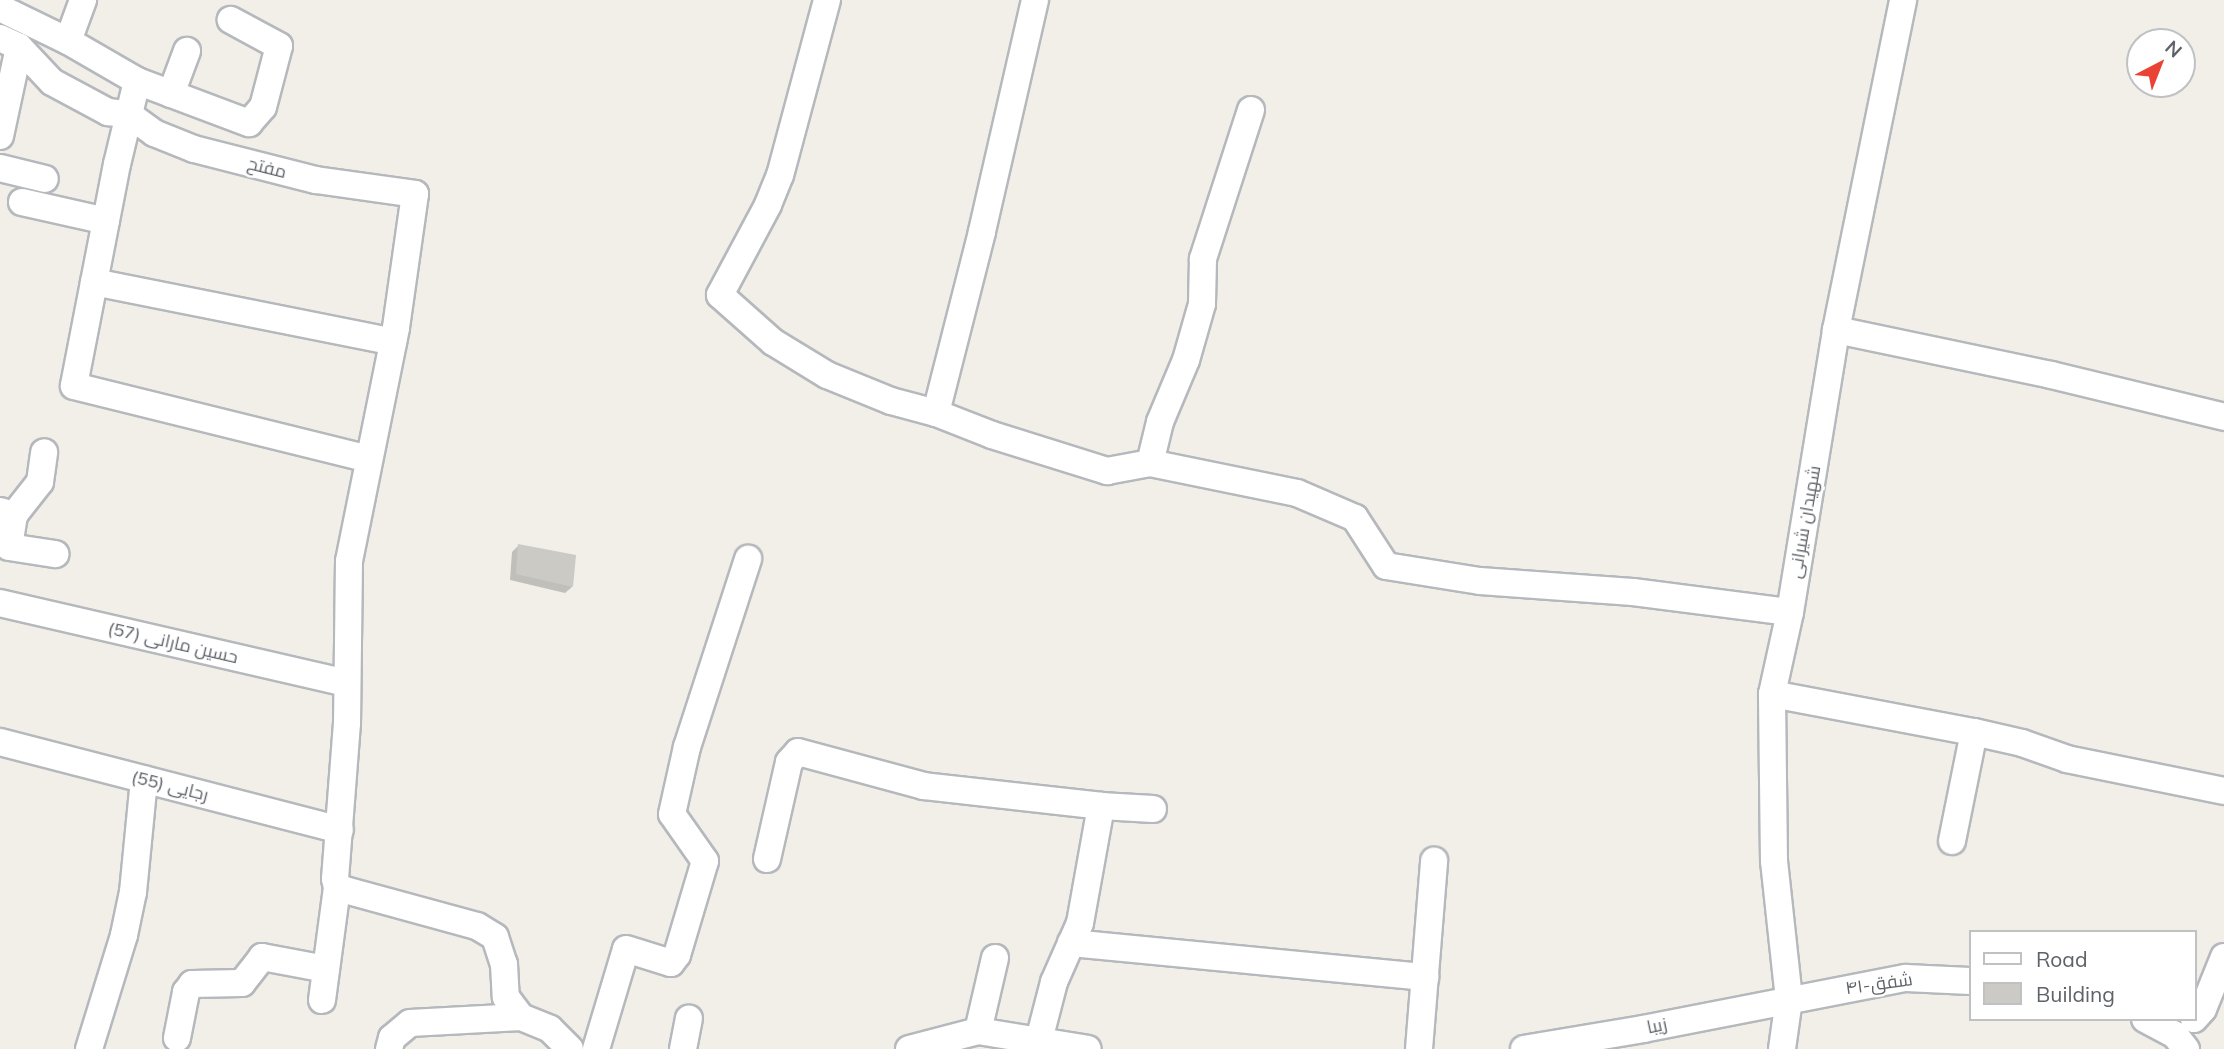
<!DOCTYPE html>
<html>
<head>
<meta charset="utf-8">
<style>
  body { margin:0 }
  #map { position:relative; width:2224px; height:1049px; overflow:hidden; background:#f1efe8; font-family:Mulish,Cairo,sans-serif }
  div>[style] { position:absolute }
  .shadow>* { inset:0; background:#0003 }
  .building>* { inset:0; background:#cccac5 }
  .roads { filter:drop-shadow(2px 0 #b5b8bc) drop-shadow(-2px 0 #b5b8bc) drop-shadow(0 2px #b5b8bc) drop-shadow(0 -2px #b5b8bc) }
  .minor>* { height:26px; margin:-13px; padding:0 13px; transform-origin:13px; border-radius:13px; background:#fff }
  span { translate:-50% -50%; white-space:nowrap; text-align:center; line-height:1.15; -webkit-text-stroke:5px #fff; paint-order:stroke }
  .street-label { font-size:18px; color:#5f6368 }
  .legend { position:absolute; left:1969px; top:930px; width:228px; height:91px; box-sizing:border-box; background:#fff; border:2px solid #bfc1c3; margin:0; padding:9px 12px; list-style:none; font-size:21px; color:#5f6368 }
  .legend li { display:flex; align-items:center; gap:14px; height:35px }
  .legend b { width:35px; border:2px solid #bfc1c3 }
  .north { position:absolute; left:2126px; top:28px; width:70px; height:70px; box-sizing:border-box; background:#fff; border:2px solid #bfc1c3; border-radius:50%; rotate:42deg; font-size:19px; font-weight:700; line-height:28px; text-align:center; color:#5f6368 }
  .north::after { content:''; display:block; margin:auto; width:24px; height:32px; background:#ea4335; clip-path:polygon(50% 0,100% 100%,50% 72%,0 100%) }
</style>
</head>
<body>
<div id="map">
  <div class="shadow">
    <div style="clip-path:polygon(519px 545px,572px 587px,565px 593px,510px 580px,512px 552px)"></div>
  </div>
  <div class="building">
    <div style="clip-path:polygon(518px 544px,576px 555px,573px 587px,516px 574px)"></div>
  </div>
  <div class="roads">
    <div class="minor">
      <div style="left:827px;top:0;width:181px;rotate:105deg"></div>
      <div style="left:780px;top:175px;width:32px;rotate:112deg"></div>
      <div style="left:768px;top:205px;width:102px;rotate:118.1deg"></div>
      <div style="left:720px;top:295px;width:71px;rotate:41.6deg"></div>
      <div style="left:773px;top:342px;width:63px;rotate:31.4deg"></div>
      <div style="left:827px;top:375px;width:69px;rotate:22.1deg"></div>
      <div style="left:891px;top:401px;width:47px;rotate:14.9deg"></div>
      <div style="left:1035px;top:0;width:238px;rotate:102.9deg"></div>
      <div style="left:982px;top:232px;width:187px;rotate:104.3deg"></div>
      <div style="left:936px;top:413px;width:60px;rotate:21.4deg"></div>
      <div style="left:992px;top:435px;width:121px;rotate:17.4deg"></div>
      <div style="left:1107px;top:471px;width:44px;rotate:-10.5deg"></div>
      <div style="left:0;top:8px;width:76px;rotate:25.9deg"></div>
      <div style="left:68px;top:41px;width:80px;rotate:30.1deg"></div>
      <div style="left:137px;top:81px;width:85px;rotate:103.5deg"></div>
      <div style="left:117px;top:164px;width:226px;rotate:101deg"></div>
      <div style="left:74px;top:386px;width:303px;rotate:13.9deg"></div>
      <div style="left:0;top:38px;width:21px;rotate:25deg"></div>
      <div style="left:19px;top:47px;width:48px;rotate:46.7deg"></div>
      <div style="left:52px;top:82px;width:64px;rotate:28.2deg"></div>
      <div style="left:108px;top:112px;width:20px;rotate:6deg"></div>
      <div style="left:128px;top:114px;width:32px;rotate:36deg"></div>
      <div style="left:154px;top:133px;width:43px;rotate:21.8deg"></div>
      <div style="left:194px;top:149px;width:126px;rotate:14.3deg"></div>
      <div style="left:316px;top:180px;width:100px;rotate:8deg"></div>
      <div style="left:415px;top:194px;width:135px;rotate:98.1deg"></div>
      <div style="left:396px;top:328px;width:238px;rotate:101.4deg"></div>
      <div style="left:349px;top:561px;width:162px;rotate:90.7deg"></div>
      <div style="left:347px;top:723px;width:156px;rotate:94.4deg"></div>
      <div style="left:335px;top:879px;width:8px;rotate:76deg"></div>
      <div style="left:337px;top:887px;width:9px;rotate:21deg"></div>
      <div style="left:345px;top:890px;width:137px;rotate:15.3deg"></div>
      <div style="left:477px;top:926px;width:21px;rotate:31deg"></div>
      <div style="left:495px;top:937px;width:28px;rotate:72deg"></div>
      <div style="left:504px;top:964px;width:33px;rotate:87deg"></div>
      <div style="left:506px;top:997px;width:25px;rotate:53deg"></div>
      <div style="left:521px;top:1017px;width:31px;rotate:22deg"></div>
      <div style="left:550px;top:1029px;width:28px;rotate:45deg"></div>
      <div style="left:68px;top:41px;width:44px;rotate:-69.9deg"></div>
      <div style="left:137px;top:81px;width:120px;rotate:20.6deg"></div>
      <div style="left:249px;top:123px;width:21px;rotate:-49deg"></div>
      <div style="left:263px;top:107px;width:63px;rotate:-75.3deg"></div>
      <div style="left:279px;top:46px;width:55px;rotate:-151.6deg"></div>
      <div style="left:171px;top:94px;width:46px;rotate:-69.6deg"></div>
      <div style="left:1251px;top:110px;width:157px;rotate:107.9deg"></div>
      <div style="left:1203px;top:259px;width:45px;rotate:91.3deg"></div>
      <div style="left:1202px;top:304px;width:58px;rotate:105.9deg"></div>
      <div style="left:1186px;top:360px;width:67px;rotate:112.8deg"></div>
      <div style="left:1160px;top:422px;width:42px;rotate:103.7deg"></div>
      <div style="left:1150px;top:463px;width:150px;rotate:11.5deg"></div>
      <div style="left:1297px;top:493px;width:63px;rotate:23.3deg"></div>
      <div style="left:1355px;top:518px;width:57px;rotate:57.1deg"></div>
      <div style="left:1386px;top:566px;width:95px;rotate:9.1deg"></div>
      <div style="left:1480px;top:581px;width:153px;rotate:4.1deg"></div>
      <div style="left:1633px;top:592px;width:158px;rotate:7.3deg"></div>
      <div style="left:0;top:136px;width:91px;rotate:-77.9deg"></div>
      <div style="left:0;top:168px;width:46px;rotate:13.7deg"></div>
      <div style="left:22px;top:202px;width:86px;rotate:12.7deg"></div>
      <div style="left:94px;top:282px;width:305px;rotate:11.3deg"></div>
      <div style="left:1836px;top:330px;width:220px;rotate:11.8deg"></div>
      <div style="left:2051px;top:375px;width:178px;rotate:13.6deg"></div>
      <div style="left:0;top:511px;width:15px;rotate:16deg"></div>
      <div style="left:14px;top:515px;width:42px;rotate:-51.8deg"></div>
      <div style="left:40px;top:482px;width:30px;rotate:-82deg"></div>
      <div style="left:14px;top:515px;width:32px;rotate:99deg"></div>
      <div style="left:9px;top:547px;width:47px;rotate:8.7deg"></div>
      <div style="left:0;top:603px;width:355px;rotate:13deg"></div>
      <div style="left:1772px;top:694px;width:206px;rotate:10.7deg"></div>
      <div style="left:1974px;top:732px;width:49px;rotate:12.9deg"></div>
      <div style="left:2022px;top:743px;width:48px;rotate:19.6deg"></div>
      <div style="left:2067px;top:759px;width:160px;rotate:11.5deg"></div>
      <div style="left:0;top:742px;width:351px;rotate:14.5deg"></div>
      <div style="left:1952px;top:841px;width:111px;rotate:-78.6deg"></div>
      <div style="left:767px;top:859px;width:99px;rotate:-77.2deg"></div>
      <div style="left:789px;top:762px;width:13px;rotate:-48deg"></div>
      <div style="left:798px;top:752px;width:131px;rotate:15.1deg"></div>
      <div style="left:924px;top:786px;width:178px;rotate:6.4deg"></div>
      <div style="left:1071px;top:943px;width:356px;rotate:5.5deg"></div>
      <div style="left:322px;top:1000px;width:114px;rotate:-82.4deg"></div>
      <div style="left:2145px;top:1019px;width:34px;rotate:28deg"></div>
      <div style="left:2175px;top:1035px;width:18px;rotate:52deg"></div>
      <div style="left:2194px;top:1019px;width:13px;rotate:-48deg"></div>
      <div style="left:2203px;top:1009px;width:56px;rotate:-68deg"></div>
      <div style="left:978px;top:1031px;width:75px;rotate:-76.9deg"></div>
      <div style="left:177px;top:1038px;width:47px;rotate:-78.9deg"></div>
      <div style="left:186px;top:992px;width:10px;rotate:-53deg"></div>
      <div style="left:192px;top:984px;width:50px;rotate:-1.1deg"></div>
      <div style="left:242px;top:983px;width:33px;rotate:-52deg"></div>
      <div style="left:262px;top:957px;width:65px;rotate:10.6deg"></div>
      <div style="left:1039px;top:1040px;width:60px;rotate:-75.5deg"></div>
      <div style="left:1054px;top:982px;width:64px;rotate:-66.2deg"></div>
      <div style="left:1080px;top:923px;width:119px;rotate:-79.8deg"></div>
      <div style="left:1101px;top:806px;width:52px;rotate:3.3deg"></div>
      <div style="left:89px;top:1049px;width:119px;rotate:-72.9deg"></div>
      <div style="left:124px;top:935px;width:44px;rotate:-78.2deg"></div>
      <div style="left:133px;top:892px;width:113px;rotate:-84.4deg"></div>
      <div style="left:389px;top:1049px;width:11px;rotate:-75deg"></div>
      <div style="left:392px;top:1038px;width:23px;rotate:-40deg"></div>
      <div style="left:410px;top:1023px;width:111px;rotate:-3.1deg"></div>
      <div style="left:596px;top:1049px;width:104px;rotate:-73.3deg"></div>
      <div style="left:626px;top:949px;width:47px;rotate:17.3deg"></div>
      <div style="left:671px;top:963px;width:10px;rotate:-53deg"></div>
      <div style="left:677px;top:955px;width:98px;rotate:-73.4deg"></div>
      <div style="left:705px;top:861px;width:57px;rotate:-125.1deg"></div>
      <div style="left:672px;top:814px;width:69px;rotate:-77.4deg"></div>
      <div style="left:687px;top:747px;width:198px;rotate:-72deg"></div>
      <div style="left:683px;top:1049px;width:31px;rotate:-79deg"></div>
      <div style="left:909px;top:1049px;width:71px;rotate:-14.6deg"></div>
      <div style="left:978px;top:1031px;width:111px;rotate:9.3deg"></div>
      <div style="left:1419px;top:1049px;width:189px;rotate:-85.4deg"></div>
      <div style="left:1524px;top:1049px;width:121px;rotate:-9.5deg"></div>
      <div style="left:1643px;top:1029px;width:268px;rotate:-11deg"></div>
      <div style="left:1906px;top:978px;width:64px;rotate:2.7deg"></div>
      <div style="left:1782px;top:1049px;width:50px;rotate:-82deg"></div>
      <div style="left:1789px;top:999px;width:139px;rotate:-96.2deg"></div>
      <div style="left:1774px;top:861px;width:167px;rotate:-90.7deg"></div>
      <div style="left:1772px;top:694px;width:84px;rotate:-77.6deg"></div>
      <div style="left:1790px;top:612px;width:286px;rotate:-80.7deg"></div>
      <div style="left:1836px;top:330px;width:337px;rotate:-78.5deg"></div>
    </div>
  </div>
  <div class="street-label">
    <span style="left:267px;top:168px;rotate:14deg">مفتح</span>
    <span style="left:1805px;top:522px;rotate:-80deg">شهیدان شیرانی</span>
    <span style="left:173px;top:643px;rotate:13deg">حسین مارانی (57)</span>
    <span style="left:170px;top:786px;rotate:14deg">رجایی (55)</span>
    <span style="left:1879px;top:984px;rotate:-8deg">شفق-۴۱</span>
    <span style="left:1657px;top:1026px;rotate:-12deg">زیبا</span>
  </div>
  <ul class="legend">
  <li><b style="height:9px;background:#fff"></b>Road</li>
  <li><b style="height:19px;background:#cccac5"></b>Building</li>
  </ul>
  <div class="north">N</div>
</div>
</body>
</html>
